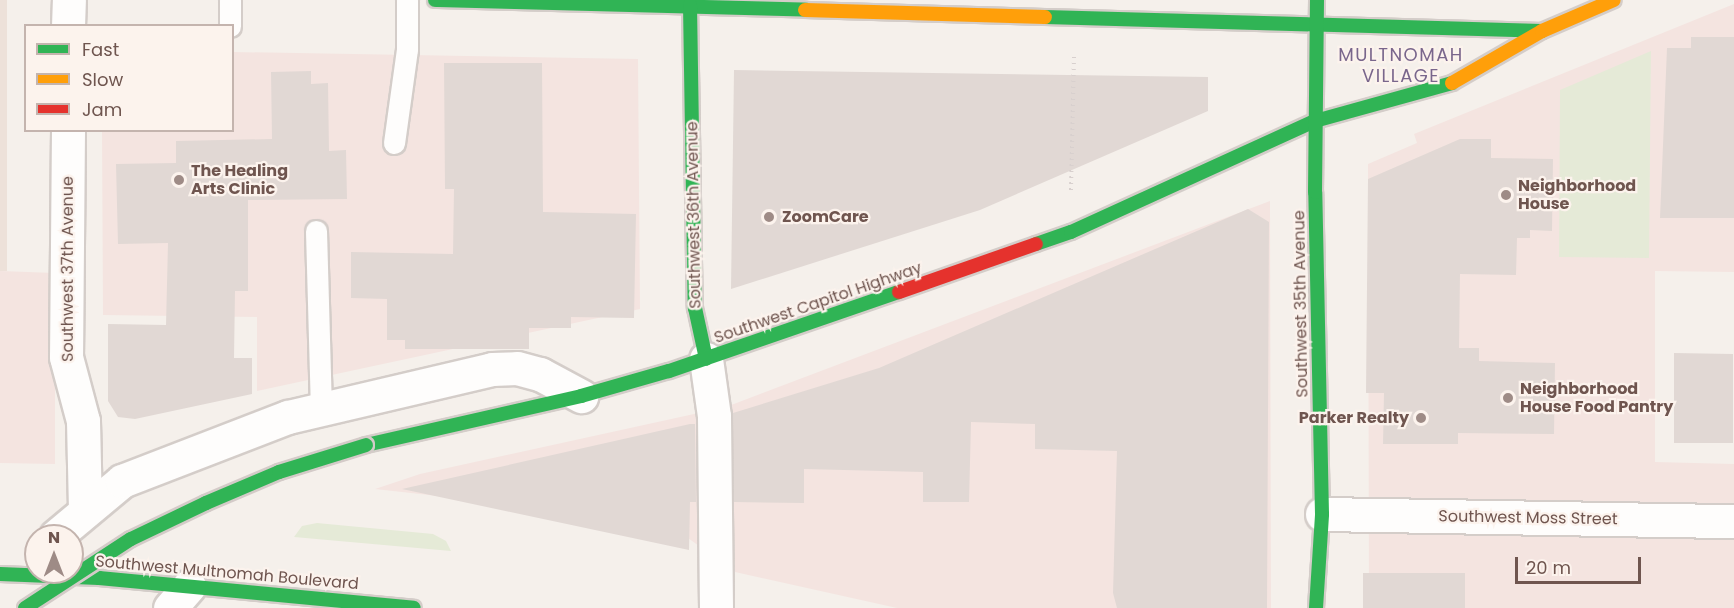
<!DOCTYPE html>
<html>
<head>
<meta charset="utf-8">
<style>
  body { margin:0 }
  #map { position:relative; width:1734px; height:608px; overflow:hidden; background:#f5f0eb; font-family:Poppins,sans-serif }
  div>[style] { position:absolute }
  .residential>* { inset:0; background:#ede1d9 }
  .commercial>* { inset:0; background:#f4e4e0 }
  .green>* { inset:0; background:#e5ead7 }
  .building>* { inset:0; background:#e1d8d4 }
  .path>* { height:4px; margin-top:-2px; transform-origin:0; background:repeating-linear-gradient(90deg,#d8d0ce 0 1.5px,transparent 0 6px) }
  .roads { filter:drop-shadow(2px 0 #d4cdc9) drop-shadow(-2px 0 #d4cdc9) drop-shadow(0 2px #d4cdc9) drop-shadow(0 -2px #d4cdc9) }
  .lane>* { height:21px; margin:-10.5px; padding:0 10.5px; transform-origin:10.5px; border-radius:10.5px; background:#fefdfc }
  .street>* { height:33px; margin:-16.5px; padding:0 16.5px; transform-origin:16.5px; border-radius:16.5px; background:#fefdfc }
  .fast>* { height:14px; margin:-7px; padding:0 7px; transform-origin:7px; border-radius:7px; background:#30b455 }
  .slow>* { height:14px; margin:-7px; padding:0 7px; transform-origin:7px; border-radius:7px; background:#ff9f0a }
  .jam>* { height:14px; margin:-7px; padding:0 7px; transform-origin:7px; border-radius:7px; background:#e5322d }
  .bridges { filter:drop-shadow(2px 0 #d4cbc8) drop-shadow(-2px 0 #d4cbc8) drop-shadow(0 2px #d4cbc8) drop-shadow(0 -2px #d4cbc8) }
  .fast-bridge>* { height:14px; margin:-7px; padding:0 7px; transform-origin:7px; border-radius:7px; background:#30b455 }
  .dots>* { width:16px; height:16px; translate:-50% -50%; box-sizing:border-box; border:3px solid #fcf3ed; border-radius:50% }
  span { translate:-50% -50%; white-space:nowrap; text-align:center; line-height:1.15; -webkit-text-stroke:4.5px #fcf3ed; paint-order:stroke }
  .poi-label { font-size:16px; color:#6f554f; font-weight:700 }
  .left { translate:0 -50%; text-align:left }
  .right { translate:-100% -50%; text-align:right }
  .street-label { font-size:16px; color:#6f554f }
  .neighbourhood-label { font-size:18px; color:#79668c; letter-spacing:1.5px }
  .legend { position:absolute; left:24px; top:24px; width:210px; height:108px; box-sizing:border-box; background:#fcf3ed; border:2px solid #c4b4ae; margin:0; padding:8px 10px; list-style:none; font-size:18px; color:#6f554f }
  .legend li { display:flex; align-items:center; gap:12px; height:30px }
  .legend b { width:30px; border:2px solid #c4b4ae }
  .north { position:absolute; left:24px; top:524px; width:60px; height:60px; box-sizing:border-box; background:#fcf3ed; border:2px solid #c4b4ae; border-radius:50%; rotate:0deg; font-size:16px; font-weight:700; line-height:24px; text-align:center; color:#6f554f }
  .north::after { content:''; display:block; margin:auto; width:21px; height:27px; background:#9e8b86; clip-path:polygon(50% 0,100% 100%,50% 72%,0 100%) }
  .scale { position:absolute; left:1515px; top:557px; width:126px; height:27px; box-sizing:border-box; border:3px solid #6f554f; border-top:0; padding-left:8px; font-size:18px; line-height:21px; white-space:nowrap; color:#6f554f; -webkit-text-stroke:4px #fcf3ed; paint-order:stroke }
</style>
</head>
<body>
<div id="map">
  <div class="residential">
    <div style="clip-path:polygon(0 0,7px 0,7px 271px,0 271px)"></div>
  </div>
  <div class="commercial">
    <div style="clip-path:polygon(1734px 4px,1734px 272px,1655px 271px,1655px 462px,1734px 464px,1734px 608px,1369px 608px,1368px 164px,1417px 143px,1414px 134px)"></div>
    <div style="clip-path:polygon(233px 52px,638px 59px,640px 309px,257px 391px,257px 317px,103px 315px,102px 131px,232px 130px)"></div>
    <div style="clip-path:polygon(1270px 201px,1271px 608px,897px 608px,735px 572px,688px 538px,447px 497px,375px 489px,420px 474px,726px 407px)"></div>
    <div style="clip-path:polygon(0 271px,55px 273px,55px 464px,0 463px)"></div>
  </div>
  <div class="green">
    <div style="clip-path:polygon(1651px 51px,1649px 258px,1559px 257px,1560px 90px)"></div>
    <div style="clip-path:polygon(317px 523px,433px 534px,446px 541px,451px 551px,294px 537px,302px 526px)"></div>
  </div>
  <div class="building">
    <div style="clip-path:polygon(1691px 37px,1734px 37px,1734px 218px,1660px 218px,1667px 48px,1691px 48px)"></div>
    <div style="clip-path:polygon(444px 63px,542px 63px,543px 212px,636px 214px,634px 318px,571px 317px,571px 328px,529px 328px,529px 349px,405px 349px,405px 340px,387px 340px,387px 299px,351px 298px,351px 252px,453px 254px,454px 189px,445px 189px)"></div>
    <div style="clip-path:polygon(734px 70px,1208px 77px,1208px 111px,980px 210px,731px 289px)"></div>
    <div style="clip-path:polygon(311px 71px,311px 84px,328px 83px,329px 151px,346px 150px,347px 199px,248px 200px,248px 291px,235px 291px,234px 358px,252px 358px,252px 394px,135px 419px,118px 417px,108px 401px,108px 324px,166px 325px,168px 243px,118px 244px,116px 164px,176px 163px,176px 141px,272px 139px,271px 72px)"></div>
    <div style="clip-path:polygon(1460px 139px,1491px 139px,1491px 158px,1553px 159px,1552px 231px,1530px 230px,1530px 238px,1517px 238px,1516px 275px,1460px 274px,1459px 348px,1479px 348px,1479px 361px,1555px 363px,1554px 434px,1458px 433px,1458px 444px,1383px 444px,1384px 393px,1366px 393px,1368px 179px)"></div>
    <div style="clip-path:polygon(1248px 209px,1269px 222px,1267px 608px,1117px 608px,1113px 593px,1117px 451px,1035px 449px,1035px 424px,971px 422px,969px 502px,923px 502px,923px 472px,804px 469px,804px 503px,734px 502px,733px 413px,879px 368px)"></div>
    <div style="clip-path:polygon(1674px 353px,1733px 354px,1733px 443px,1674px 443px)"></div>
    <div style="clip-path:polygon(690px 424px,695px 424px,696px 502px,690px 502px,689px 550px,402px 489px)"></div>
    <div style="clip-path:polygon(1363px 573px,1465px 573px,1465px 608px,1363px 608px)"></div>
  </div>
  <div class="path">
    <div style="left:1071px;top:190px;width:133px;rotate:-88.7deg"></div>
  </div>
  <div class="roads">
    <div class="lane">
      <div style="left:230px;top:0;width:26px;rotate:90deg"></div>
      <div style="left:394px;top:143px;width:95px;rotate:-82.1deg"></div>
      <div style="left:407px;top:49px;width:49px;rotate:-90deg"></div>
      <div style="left:316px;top:231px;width:179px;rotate:88.4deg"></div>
    </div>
    <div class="street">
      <div style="left:68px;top:26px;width:26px;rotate:-88deg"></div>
      <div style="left:68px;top:130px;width:227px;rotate:90.5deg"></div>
      <div style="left:66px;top:357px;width:66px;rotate:75.1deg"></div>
      <div style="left:83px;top:421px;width:88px;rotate:88.7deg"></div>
      <div style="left:706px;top:359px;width:58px;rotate:82deg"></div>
      <div style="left:714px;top:416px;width:192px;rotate:89.4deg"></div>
      <div style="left:1322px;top:514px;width:412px;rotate:1deg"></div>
      <div style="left:56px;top:536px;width:86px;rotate:-39.8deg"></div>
      <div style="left:122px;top:481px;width:178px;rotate:-21.1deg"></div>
      <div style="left:288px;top:417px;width:210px;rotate:-13.2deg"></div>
      <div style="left:492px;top:369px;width:25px;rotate:-2deg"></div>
      <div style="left:517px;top:368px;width:24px;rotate:15deg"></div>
      <div style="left:540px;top:374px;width:47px;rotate:28.2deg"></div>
      <div style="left:170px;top:608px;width:29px;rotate:-49deg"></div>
    </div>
    <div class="fast">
      <div style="left:435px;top:0;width:370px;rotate:1.5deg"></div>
      <div style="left:690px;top:5px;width:303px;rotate:89.1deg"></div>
      <div style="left:695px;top:308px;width:52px;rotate:77.8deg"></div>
      <div style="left:1045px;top:17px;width:497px;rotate:1.6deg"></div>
      <div style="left:1036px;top:244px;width:37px;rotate:-19deg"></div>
      <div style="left:1071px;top:232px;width:268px;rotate:-24.5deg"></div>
      <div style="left:1315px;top:121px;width:142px;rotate:-15.5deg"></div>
      <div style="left:366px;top:445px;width:221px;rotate:-12.8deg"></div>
      <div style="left:581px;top:396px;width:91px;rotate:-15.9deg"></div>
      <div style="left:669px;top:371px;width:243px;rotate:-19deg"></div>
      <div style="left:0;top:574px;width:99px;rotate:2.3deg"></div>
      <div style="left:99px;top:578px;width:316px;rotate:5.4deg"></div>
      <div style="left:1316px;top:608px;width:94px;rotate:-86.3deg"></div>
      <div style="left:1322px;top:514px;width:322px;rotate:-91.2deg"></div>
      <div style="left:1315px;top:192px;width:192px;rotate:-89.4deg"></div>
    </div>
    <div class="slow">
      <div style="left:805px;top:10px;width:240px;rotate:1.7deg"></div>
      <div style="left:1452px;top:83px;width:104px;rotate:-30deg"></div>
      <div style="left:1542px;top:31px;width:78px;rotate:-23.3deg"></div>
    </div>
    <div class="jam">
      <div style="left:899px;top:292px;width:145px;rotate:-19.3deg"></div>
    </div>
  </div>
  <div class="bridges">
    <div class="fast-bridge">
      <div style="left:25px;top:608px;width:126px;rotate:-33.1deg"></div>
      <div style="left:131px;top:539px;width:83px;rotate:-25.6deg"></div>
      <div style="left:206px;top:503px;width:79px;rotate:-23deg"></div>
      <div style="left:279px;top:472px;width:91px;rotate:-17.2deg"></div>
    </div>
  </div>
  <div class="dots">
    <div style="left:179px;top:180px;background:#9e8b86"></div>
    <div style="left:1506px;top:195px;background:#9e8b86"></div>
    <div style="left:769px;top:217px;background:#9e8b86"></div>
    <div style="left:1508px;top:398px;background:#9e8b86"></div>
    <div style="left:1421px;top:418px;background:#9e8b86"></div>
  </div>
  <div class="poi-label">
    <span class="left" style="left:191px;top:180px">The Healing<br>Arts Clinic</span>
    <span class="left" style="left:1518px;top:195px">Neighborhood<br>House</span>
    <span class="left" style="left:782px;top:217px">ZoomCare</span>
    <span class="left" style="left:1520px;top:398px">Neighborhood<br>House Food Pantry</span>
    <span class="right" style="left:1409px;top:418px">Parker Realty</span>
  </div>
  <div class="street-label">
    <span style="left:694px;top:215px;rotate:-91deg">Southwest 36th Avenue</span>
    <span style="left:68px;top:269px;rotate:-90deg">Southwest 37th Avenue</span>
    <span style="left:818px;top:303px;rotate:-19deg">Southwest Capitol Highway</span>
    <span style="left:1301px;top:304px;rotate:-91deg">Southwest 35th Avenue</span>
    <span style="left:1528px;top:518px;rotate:1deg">Southwest Moss Street</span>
    <span style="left:227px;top:573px;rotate:5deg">Southwest Multnomah Boulevard</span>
  </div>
  <div class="neighbourhood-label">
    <span style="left:1401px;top:66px">MULTNOMAH<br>VILLAGE</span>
  </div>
  <ul class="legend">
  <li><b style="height:8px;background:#30b455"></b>Fast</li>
  <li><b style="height:8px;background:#ff9f0a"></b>Slow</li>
  <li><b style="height:8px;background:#e5322d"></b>Jam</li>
  </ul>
  <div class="north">N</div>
  <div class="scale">20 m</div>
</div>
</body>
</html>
